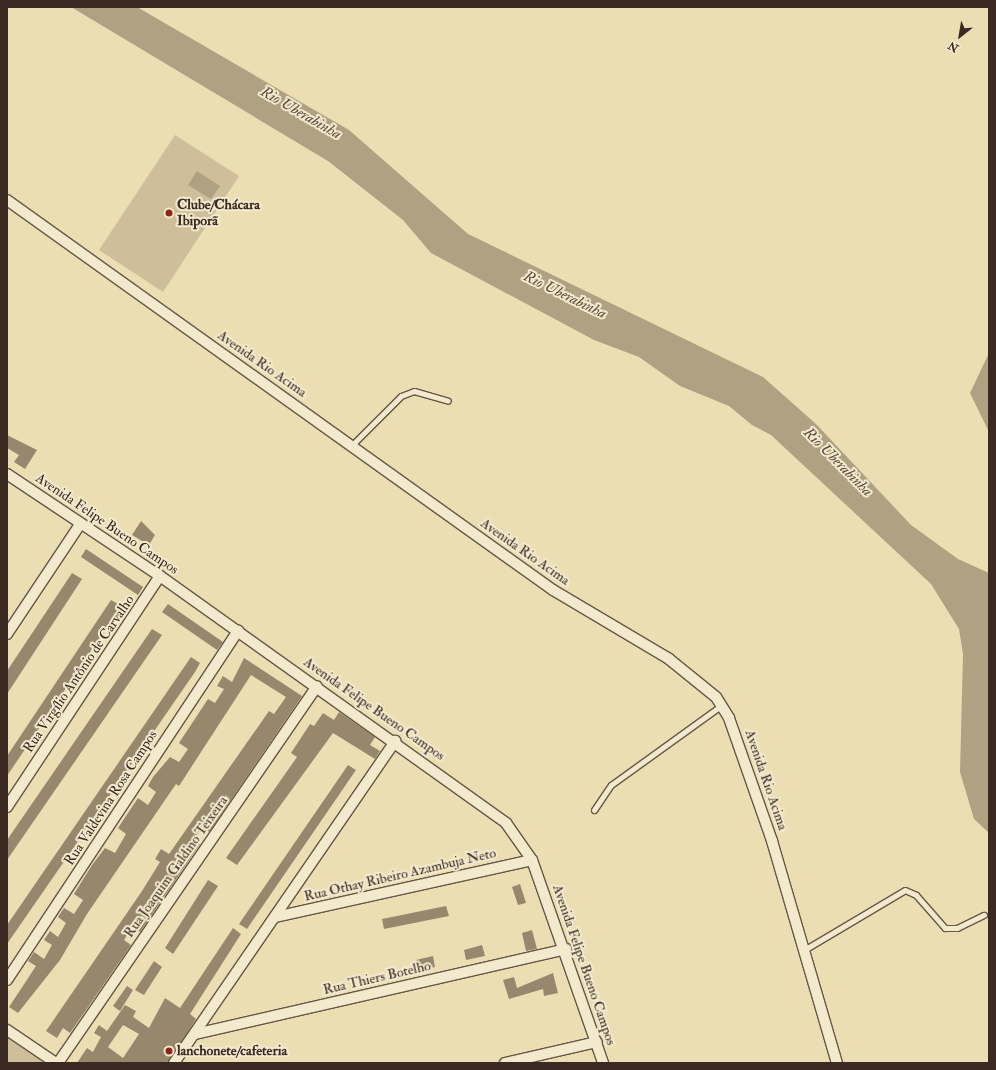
<!DOCTYPE html>
<html>
<head>
<meta charset="utf-8">
<style>
  body { margin:0 }
  #map { position:relative; width:996px; height:1070px; overflow:hidden; background:#ecdeb3; font-family:"IM FELL Double Pica",serif }
  div>[style] { position:absolute }
  .green>* { inset:0; background:#cebf9a }
  .water>* { inset:0; background:#afa181 }
  .building>* { inset:0; background:#97886d }
  .roads { filter:drop-shadow(1px 0 #665746) drop-shadow(-1px 0 #665746) drop-shadow(0 1px #665746) drop-shadow(0 -1px #665746) }
  .lane>* { height:5px; margin:-2.5px; padding:0 2.5px; transform-origin:2.5px; border-radius:2.5px; background:#f3eace }
  .street>* { height:10px; margin:-5px; padding:0 5px; transform-origin:5px; border-radius:5px; background:#f3eace }
  .dots>* { width:11px; height:11px; translate:-50% -50%; box-sizing:border-box; border:2px solid #f3eace; border-radius:50% }
  span { translate:-50% -50%; white-space:nowrap; text-align:center; line-height:1.15; -webkit-text-stroke:4px #f3eace; paint-order:stroke }
  .poi-label { font-size:14px; color:#3a2a21; font-weight:700 }
  .left { translate:0 -50%; text-align:left }
  .street-label { font-size:14px; color:#3a2a21 }
  .water-label { font-size:15px; color:#5d4e3e; font-style:italic }
  .frame { position:absolute; inset:0; border:8px solid #3a2a21; pointer-events:none }
  .north { position:absolute; left:940px; top:16px; width:40px; height:40px; -webkit-text-stroke:3px #f3eace; paint-order:stroke; rotate:211deg; font-size:11px; font-weight:700; line-height:16px; text-align:center; color:#3a2a21 }
  .north::after { content:''; display:block; margin:auto; width:14px; height:18px; background:#3a2a21; clip-path:polygon(50% 0,100% 100%,50% 72%,0 100%) }
</style>
</head>
<body>
<div id="map">
  <div class="green">
    <div style="clip-path:polygon(175px 135px,239px 176px,163px 292px,99px 250px)"></div>
    <div style="clip-path:polygon(7px 1036px,45px 1062px,47px 1063px,7px 1063px)"></div>
  </div>
  <div class="water">
    <div style="clip-path:polygon(71px 7px,137px 7px,349px 130px,468px 234px,763px 377px,816px 424px,911px 525px,958px 559px,989px 573px,989px 833px,974px 819px,960px 772px,963px 654px,959px 629px,931px 584px,771px 435px,752px 425px,729px 406px,680px 386px,639px 357px,594px 340px,431px 253px,403px 220px,328px 161px)"></div>
    <div style="clip-path:polygon(197px 171px,220px 186px,211px 199px,188px 185px)"></div>
    <div style="clip-path:polygon(989px 353px,989px 432px,970px 393px)"></div>
  </div>
  <div class="building">
    <div style="clip-path:polygon(7px 435px,37px 450px,25px 469px,14px 462px,19px 455px,7px 448px)"></div>
    <div style="clip-path:polygon(141px 521px,155px 535px,149px 545px,132px 535px)"></div>
    <div style="clip-path:polygon(86px 549px,143px 587px,138px 595px,81px 557px)"></div>
    <div style="clip-path:polygon(72px 573px,82px 579px,7px 694px,7px 671px)"></div>
    <div style="clip-path:polygon(111px 600px,121px 606px,7px 776px,7px 756px)"></div>
    <div style="clip-path:polygon(168px 604px,223px 642px,217px 650px,162px 612px)"></div>
    <div style="clip-path:polygon(152px 629px,162px 635px,7px 860px,7px 840px)"></div>
    <div style="clip-path:polygon(191px 657px,200px 663px,195px 672px,7px 944px,7px 925px)"></div>
    <div style="clip-path:polygon(244px 658px,302px 696px,209px 832px,202px 827px,193px 840px,200px 844px,140px 932px,132px 927px,124px 940px,131px 945px,70px 1033px,63px 1028px,57px 1038px,46px 1031px,142px 891px,160px 862px,155px 859px,161px 849px,169px 854px,269px 711px,274px 714px,286px 697px,251px 675px,179px 786px,176px 784px,87px 914px,60px 960px,18px 1013px,9px 1007px,36px 966px,28px 961px,34px 952px,44px 959px,52px 945px,44px 940px,50px 931px,58px 937px,66px 923px,58px 917px,64px 908px,74px 914px,83px 900px,74px 894px,92px 865px,105px 848px,115px 853px,126px 834px,118px 828px,138px 798px,148px 805px,156px 792px,148px 786px,153px 777px,170px 757px,179px 762px,188px 749px,179px 743px,208px 699px,215px 703px,224px 689px,217px 686px,223px 676px,232px 682px)"></div>
    <div style="clip-path:polygon(339px 712px,375px 737px,370px 745px,380px 751px,375px 759px,333px 733px,237px 865px,226px 858px,297px 757px,291px 753px,310px 724px,314px 726px,323px 713px,334px 720px)"></div>
    <div style="clip-path:polygon(348px 765px,356px 770px,247px 929px,239px 924px)"></div>
    <div style="clip-path:polygon(208px 880px,218px 886px,173px 954px,165px 948px)"></div>
    <div style="clip-path:polygon(520px 884px,526px 903px,518px 905px,512px 887px)"></div>
    <div style="clip-path:polygon(446px 906px,449px 916px,384px 929px,382px 919px)"></div>
    <div style="clip-path:polygon(evenodd,233px 928px,241px 934px,190px 1014px,196px 1019px,168px 1063px,77px 1063px,87px 1048px,93px 1052px,101px 1037px,94px 1033px,99px 1025px,107px 1031px,125px 1005px,136px 1011px,133px 1017px,149px 1028px,165px 998px,180px 1008px,233px 928px,123px 1025px,139px 1034px,123px 1058px,108px 1047px,123px 1025px)"></div>
    <div style="clip-path:polygon(532px 930px,537px 949px,526px 951px,522px 933px)"></div>
    <div style="clip-path:polygon(482px 945px,485px 956px,466px 960px,464px 950px)"></div>
    <div style="clip-path:polygon(433px 956px,435px 967px,418px 971px,416px 960px)"></div>
    <div style="clip-path:polygon(154px 961px,162px 967px,144px 995px,135px 990px)"></div>
    <div style="clip-path:polygon(553px 973px,558px 993px,544px 996px,543px 989px,509px 999px,503px 980px,514px 977px,517px 988px)"></div>
    <div style="clip-path:polygon(127px 986px,133px 990px,120px 1011px,113px 1006px)"></div>
  </div>
  <div class="roads">
    <div class="lane">
      <div style="left:352px;top:445px;width:69px;rotate:-45deg"></div>
      <div style="left:401px;top:396px;width:14px;rotate:-21deg"></div>
      <div style="left:414px;top:391px;width:35px;rotate:16deg"></div>
      <div style="left:594px;top:810px;width:30px;rotate:-56deg"></div>
      <div style="left:611px;top:785px;width:137px;rotate:-35.8deg"></div>
      <div style="left:804px;top:950px;width:117px;rotate:-30.7deg"></div>
      <div style="left:905px;top:890px;width:12px;rotate:24deg"></div>
      <div style="left:916px;top:895px;width:44px;rotate:48.7deg"></div>
      <div style="left:945px;top:928px;width:12px"></div>
      <div style="left:957px;top:928px;width:30px;rotate:-26deg"></div>
    </div>
    <div class="street">
      <div style="left:7px;top:200px;width:671px;rotate:35.54deg"></div>
      <div style="left:553px;top:590px;width:135px;rotate:30.7deg"></div>
      <div style="left:669px;top:659px;width:60px;rotate:39deg"></div>
      <div style="left:716px;top:697px;width:25px;rotate:58deg"></div>
      <div style="left:729px;top:718px;width:130px;rotate:70.7deg"></div>
      <div style="left:772px;top:841px;width:231px;rotate:73.7deg"></div>
      <div style="left:7px;top:474px;width:184px;rotate:33.7deg"></div>
      <div style="left:160px;top:576px;width:425px;rotate:35.5deg"></div>
      <div style="left:506px;top:823px;width:45px;rotate:54.9deg"></div>
      <div style="left:532px;top:860px;width:215px;rotate:70.7deg"></div>
      <div style="left:7px;top:634px;width:133px;rotate:-56.3deg"></div>
      <div style="left:7px;top:807px;width:277px;rotate:-56.5deg"></div>
      <div style="left:275px;top:917px;width:263px;rotate:-12.5deg"></div>
      <div style="left:7px;top:980px;width:419px;rotate:-56.5deg"></div>
      <div style="left:7px;top:1030px;width:59px;rotate:34deg"></div>
      <div style="left:195px;top:1034px;width:381px;rotate:-12.9deg"></div>
      <div style="left:58px;top:1063px;width:457px;rotate:-55.5deg"></div>
      <div style="left:174px;top:1063px;width:391px;rotate:-55.5deg"></div>
      <div style="left:505px;top:1063px;width:94px;rotate:-12.9deg"></div>
    </div>
  </div>
  <div class="dots">
    <div style="left:169px;top:213px;background:#8f2418"></div>
    <div style="left:169px;top:1051px;background:#8f2418"></div>
  </div>
  <div class="poi-label">
    <span class="left" style="left:177px;top:213px">Clube/Chácara<br>Ibiporã</span>
    <span class="left" style="left:177px;top:1051px">lanchonete/cafeteria</span>
  </div>
  <div class="street-label">
    <span style="left:262px;top:364px;rotate:35deg">Avenida Rio Acima</span>
    <span style="left:107px;top:524px;rotate:34deg">Avenida Felipe Bueno Campos</span>
    <span style="left:525px;top:552px;rotate:35deg">Avenida Rio Acima</span>
    <span style="left:79px;top:674px;rotate:-56deg">Rua Virgílio Antônio de Carvalho</span>
    <span style="left:374px;top:709px;rotate:35deg">Avenida Felipe Bueno Campos</span>
    <span style="left:766px;top:780px;rotate:71deg">Avenida Rio Acima</span>
    <span style="left:111px;top:798px;rotate:-57deg">Rua Valdevina Rosa Campos</span>
    <span style="left:176px;top:867px;rotate:-55deg">Rua Joaquim Galdino Teixeira</span>
    <span style="left:400px;top:875px;rotate:-13deg">Rua Othay Ribeiro Azambuja Neto</span>
    <span style="left:584px;top:965px;rotate:71deg">Avenida Felipe Bueno Campos</span>
    <span style="left:377px;top:978px;rotate:-13deg">Rua Thiers Botelho</span>
  </div>
  <div class="water-label">
    <span style="left:301px;top:113px;rotate:30deg">Rio Uberabinha</span>
    <span style="left:565px;top:295px;rotate:26deg">Rio Uberabinha</span>
    <span style="left:838px;top:462px;rotate:45deg">Rio Uberabinha</span>
  </div>
  <div class="frame"></div>
  <div class="north">N</div>
</div>
</body>
</html>
